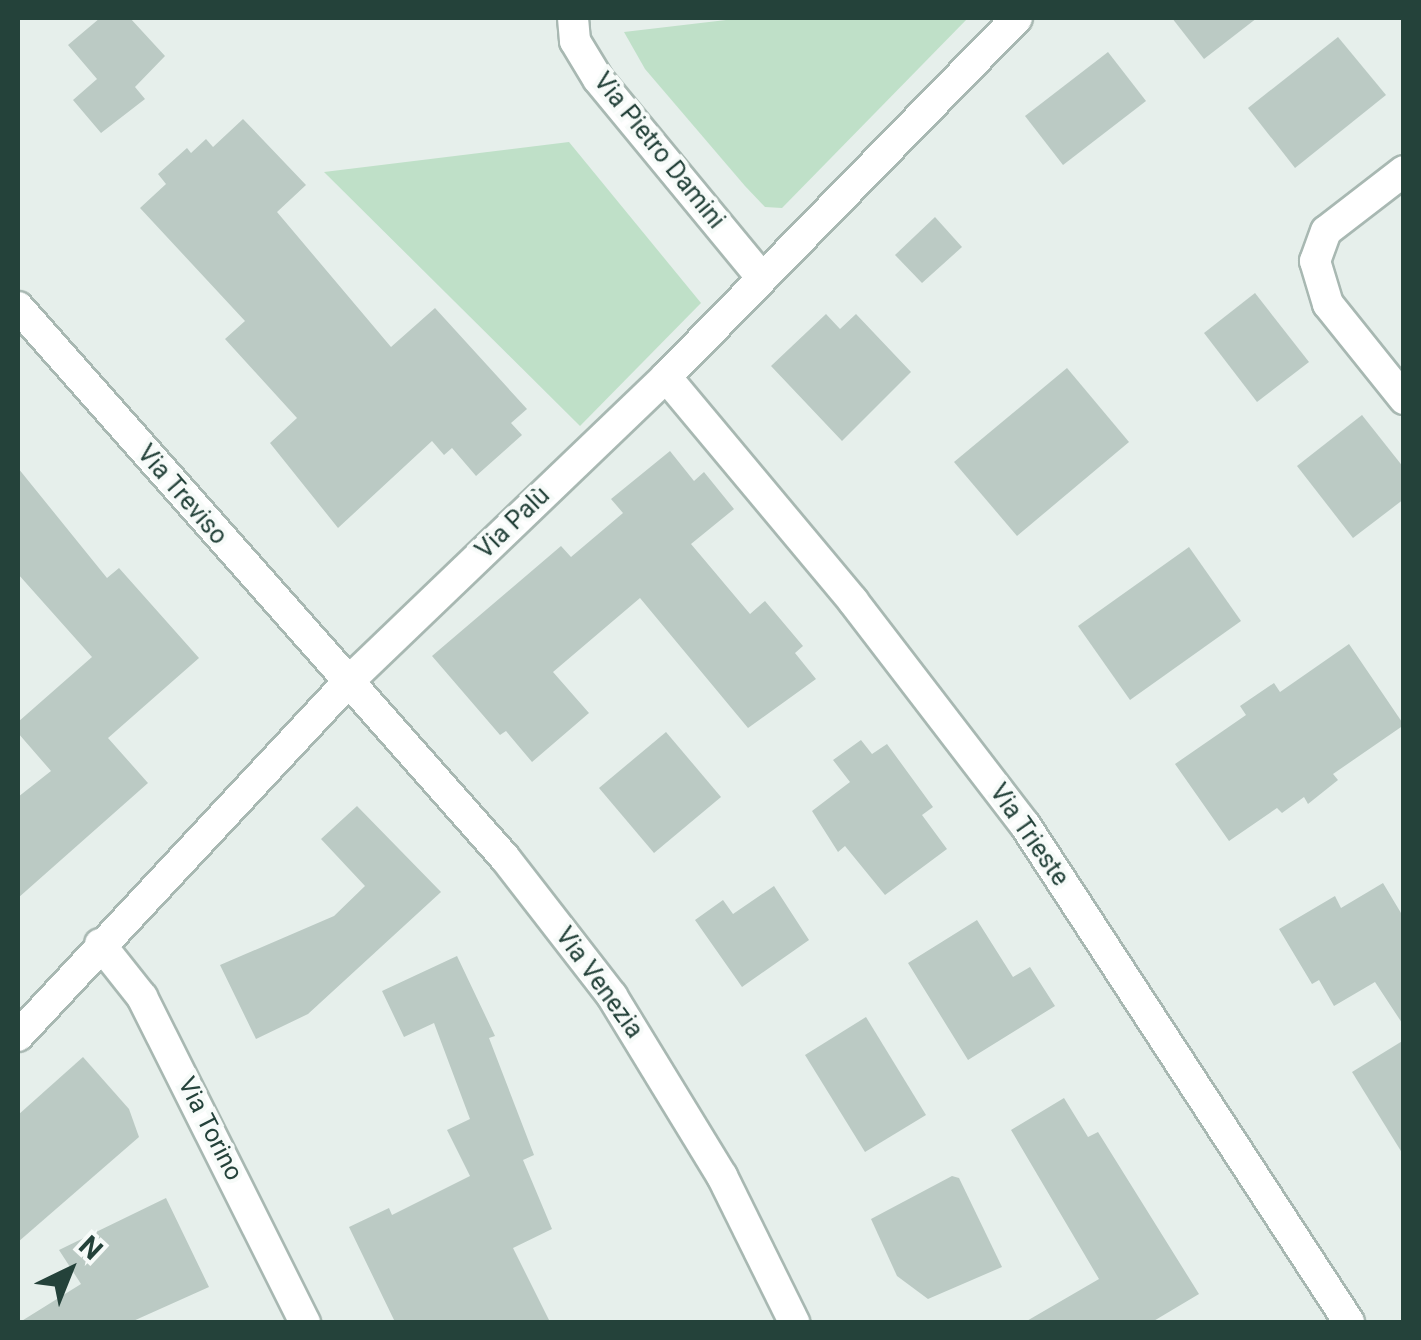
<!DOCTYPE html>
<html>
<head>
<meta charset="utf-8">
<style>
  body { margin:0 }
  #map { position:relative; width:1421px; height:1340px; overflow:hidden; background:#e6efeb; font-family:Roboto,sans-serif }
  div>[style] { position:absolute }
  .green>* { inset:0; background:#bfe0c8 }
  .building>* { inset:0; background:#bbcac4 }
  .roads { filter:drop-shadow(2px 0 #a8b8b2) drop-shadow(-2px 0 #a8b8b2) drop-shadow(0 2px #a8b8b2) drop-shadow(0 -2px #a8b8b2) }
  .street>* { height:30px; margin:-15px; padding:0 15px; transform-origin:15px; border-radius:15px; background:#fff }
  span { translate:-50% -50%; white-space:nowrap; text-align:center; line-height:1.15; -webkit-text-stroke:8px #f7fbf9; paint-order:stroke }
  .street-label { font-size:25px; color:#24423a }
  .frame { position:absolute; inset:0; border:20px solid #24423a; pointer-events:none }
  .north { position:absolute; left:20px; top:1220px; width:100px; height:100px; -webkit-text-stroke:8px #f7fbf9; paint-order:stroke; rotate:43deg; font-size:28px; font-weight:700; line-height:40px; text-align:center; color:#24423a }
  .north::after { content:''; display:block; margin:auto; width:35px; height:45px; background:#24423a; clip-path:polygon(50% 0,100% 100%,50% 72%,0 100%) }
</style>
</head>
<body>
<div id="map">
  <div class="green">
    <div style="clip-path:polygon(743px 18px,968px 18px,782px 208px,765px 207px,745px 186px,645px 69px,624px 32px)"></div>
    <div style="clip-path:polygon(569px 142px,701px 303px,580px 426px,324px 172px)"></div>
  </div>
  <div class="building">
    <div style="clip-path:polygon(100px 18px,130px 18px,165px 56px,135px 87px,145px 99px,101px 133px,73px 100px,97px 79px,68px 45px)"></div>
    <div style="clip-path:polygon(1172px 18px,1257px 18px,1204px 59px)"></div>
    <div style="clip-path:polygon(1338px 37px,1386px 95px,1295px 168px,1248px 108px)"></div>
    <div style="clip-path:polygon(1108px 52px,1146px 101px,1063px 165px,1025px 116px)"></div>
    <div style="clip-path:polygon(243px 119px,306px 185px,277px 212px,391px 347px,435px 308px,527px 409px,511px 423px,522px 435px,476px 476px,452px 448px,444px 455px,432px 441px,338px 528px,270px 443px,297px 418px,225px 339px,245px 321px,140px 208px,166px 184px,158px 174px,187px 148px,191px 153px,206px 139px,213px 147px)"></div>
    <div style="clip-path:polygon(935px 217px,962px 247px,922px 283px,895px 255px)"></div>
    <div style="clip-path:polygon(1255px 293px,1309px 362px,1257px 402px,1204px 333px)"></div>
    <div style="clip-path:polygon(826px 314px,840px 329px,856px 314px,911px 372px,842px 441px,771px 366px)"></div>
    <div style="clip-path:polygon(1067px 368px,1129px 442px,1017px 536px,954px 462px)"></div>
    <div style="clip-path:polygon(1362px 415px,1404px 468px,1404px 499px,1353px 538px,1297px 466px)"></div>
    <div style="clip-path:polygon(670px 451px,694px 481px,704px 472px,734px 509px,691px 544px,750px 614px,765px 601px,803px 646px,795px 653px,816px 679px,748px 728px,640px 598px,553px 672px,589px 713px,532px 762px,506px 731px,500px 735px,432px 656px,561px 546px,571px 557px,623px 513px,611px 499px)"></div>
    <div style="clip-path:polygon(18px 468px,107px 578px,119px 568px,199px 658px,108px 738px,148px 783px,18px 898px,18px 797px,51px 771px,18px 733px,18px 722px,92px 657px,18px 574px)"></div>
    <div style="clip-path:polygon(1189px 547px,1241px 621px,1130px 700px,1078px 626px)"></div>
    <div style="clip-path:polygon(1349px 644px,1404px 725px,1333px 774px,1338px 780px,1308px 804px,1304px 797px,1282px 813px,1277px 808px,1229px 841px,1175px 764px,1246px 715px,1240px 706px,1274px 683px,1280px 692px)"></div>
    <div style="clip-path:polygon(666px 732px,721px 797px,654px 853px,599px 788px)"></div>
    <div style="clip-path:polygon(861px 740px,872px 754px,887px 744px,933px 807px,922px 815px,947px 849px,885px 895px,845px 846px,838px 852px,812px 811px,850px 782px,833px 760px)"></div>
    <div style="clip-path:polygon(357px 806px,441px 892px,308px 1014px,256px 1039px,220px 965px,334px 916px,365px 886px,321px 839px)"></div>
    <div style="clip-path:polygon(1383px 883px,1404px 918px,1404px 1026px,1375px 982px,1334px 1006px,1319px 980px,1312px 984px,1279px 929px,1335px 896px,1341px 908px)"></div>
    <div style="clip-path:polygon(774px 886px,809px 940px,742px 987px,695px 920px,723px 900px,733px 914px)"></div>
    <div style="clip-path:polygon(977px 920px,1013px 977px,1030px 967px,1055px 1006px,968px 1060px,908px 963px)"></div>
    <div style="clip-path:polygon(457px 956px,495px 1036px,489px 1038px,534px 1155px,523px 1160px,552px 1229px,513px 1248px,550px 1322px,395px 1322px,349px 1227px,389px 1208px,392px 1215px,470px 1176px,447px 1130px,470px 1119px,434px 1023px,404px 1037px,382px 991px)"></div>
    <div style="clip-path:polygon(866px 1017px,926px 1115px,865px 1152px,805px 1055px)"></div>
    <div style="clip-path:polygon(1404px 1040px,1404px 1156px,1352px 1072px)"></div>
    <div style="clip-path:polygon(83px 1057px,129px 1109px,139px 1137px,18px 1242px,18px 1115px)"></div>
    <div style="clip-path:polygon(1064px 1098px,1088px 1137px,1098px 1132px,1199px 1294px,1152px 1322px,1025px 1322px,1099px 1279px,1011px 1130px)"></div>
    <div style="clip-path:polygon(952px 1176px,959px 1178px,1002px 1267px,928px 1299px,897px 1276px,871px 1219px)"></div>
    <div style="clip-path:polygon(166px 1198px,209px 1287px,131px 1322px,20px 1322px,81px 1284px,59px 1250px)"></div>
  </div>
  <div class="roads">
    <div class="street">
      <div style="left:573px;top:18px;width:23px;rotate:85deg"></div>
      <div style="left:575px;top:41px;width:44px;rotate:58.8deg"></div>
      <div style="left:598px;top:79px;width:256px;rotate:50.5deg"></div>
      <div style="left:1404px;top:171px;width:98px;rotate:142.4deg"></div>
      <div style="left:1326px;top:231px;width:32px;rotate:110deg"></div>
      <div style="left:1315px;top:261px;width:45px;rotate:73.2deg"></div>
      <div style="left:1328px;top:304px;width:122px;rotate:51.3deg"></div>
      <div style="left:18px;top:307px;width:735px;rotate:48.53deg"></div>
      <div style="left:505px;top:858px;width:175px;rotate:52.2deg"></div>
      <div style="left:612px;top:996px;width:211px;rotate:58.6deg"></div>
      <div style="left:722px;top:1176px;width:163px;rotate:63.7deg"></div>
      <div style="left:666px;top:377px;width:292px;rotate:50.1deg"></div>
      <div style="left:853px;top:601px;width:282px;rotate:52.5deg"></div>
      <div style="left:1025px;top:825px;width:593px;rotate:56.9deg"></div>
      <div style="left:100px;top:944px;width:68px;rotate:51.6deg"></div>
      <div style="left:142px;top:997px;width:364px;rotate:63.4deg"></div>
      <div style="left:18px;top:1036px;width:485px;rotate:-47deg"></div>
      <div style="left:349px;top:681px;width:439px;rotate:-43.8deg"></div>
      <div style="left:666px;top:377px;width:502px;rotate:-45.65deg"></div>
    </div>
  </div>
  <div class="street-label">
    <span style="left:659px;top:151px;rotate:51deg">Via Pietro Damini</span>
    <span style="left:182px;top:495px;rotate:49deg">Via Treviso</span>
    <span style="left:513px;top:523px;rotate:-44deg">Via Palù</span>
    <span style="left:1029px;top:835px;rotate:55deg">Via Trieste</span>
    <span style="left:599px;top:983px;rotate:54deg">Via Venezia</span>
    <span style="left:210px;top:1129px;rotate:63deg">Via Torino</span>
  </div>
  <div class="frame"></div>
  <div class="north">N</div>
</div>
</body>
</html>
